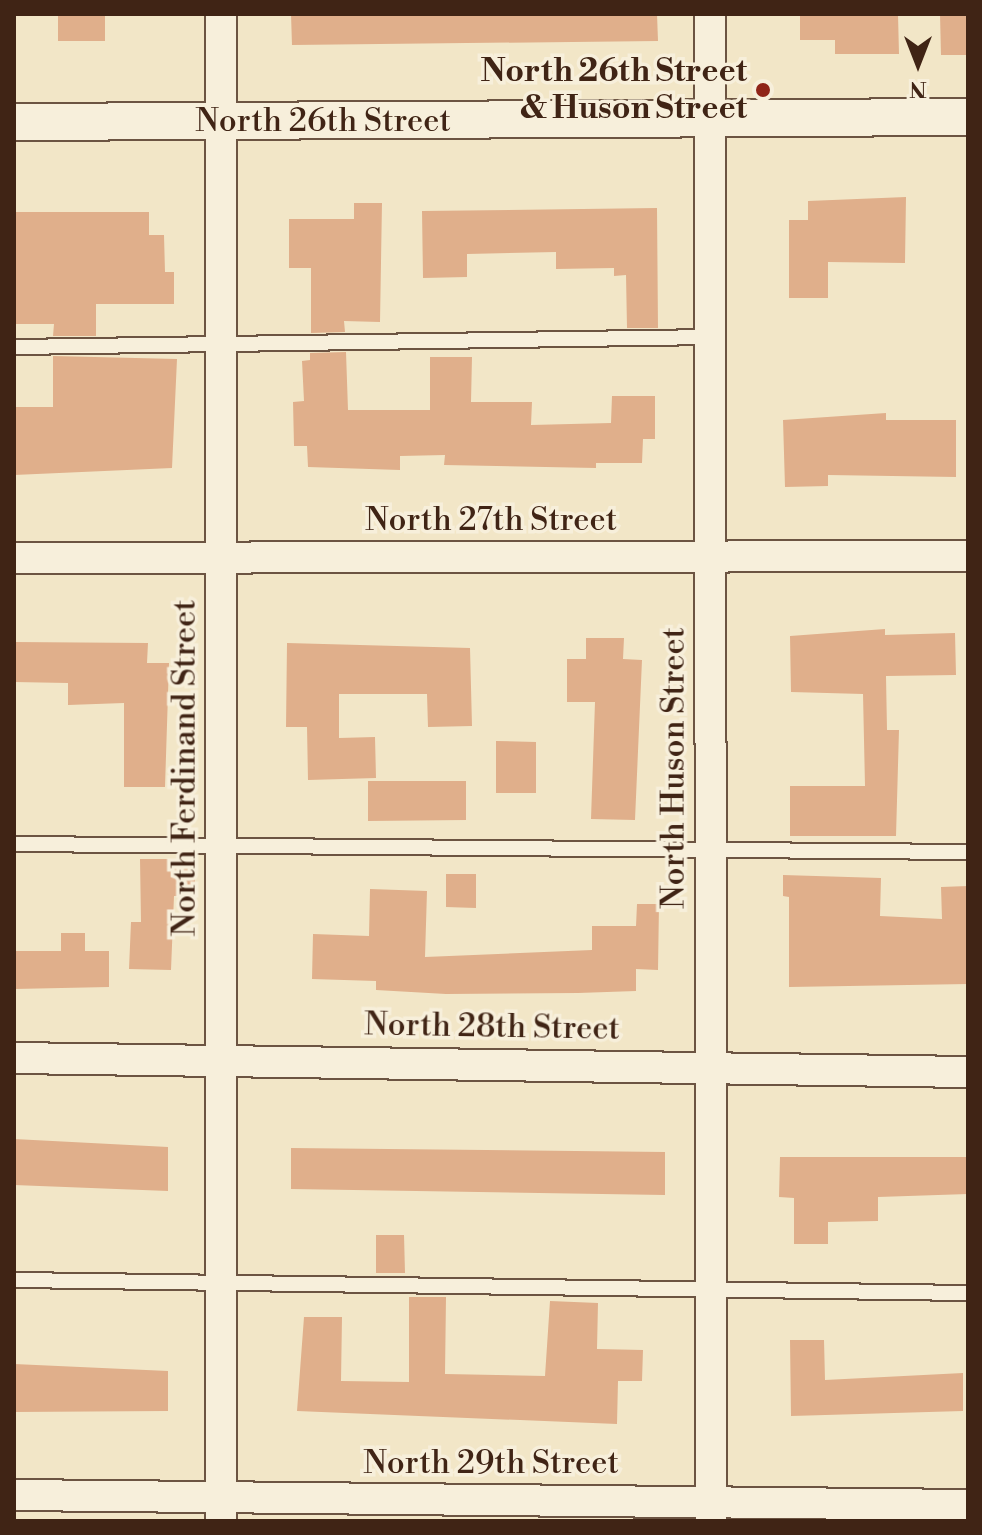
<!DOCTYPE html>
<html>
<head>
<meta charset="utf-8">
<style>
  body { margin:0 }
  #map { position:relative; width:982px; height:1535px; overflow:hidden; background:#f2e6c7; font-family:"Libre Bodoni",serif }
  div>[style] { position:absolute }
  .building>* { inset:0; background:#e0af8b }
  .roads { filter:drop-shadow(2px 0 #6c5442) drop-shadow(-2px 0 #6c5442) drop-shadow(0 2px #6c5442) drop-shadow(0 -2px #6c5442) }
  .service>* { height:14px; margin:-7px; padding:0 7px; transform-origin:7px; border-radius:7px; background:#f7efdb }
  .minor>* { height:30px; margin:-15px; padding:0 15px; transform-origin:15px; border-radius:15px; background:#f7efdb }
  .tertiary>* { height:36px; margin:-18px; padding:0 18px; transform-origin:18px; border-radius:18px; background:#f7efdb }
  .dots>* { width:22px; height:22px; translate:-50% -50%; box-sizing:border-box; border:4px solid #f7efdb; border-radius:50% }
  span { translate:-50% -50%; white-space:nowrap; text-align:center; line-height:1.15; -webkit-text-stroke:7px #f7efdb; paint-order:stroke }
  .poi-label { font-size:32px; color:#402415; font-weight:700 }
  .right { translate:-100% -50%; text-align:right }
  .street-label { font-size:32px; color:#402415 }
  .frame { position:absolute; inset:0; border:16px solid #402415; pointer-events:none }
  .north { position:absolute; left:878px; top:24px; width:80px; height:80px; -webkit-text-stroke:6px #f7efdb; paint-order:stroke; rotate:180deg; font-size:22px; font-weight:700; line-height:32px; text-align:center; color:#402415 }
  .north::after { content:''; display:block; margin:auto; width:28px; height:36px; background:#402415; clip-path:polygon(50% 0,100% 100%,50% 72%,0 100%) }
</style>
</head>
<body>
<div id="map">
  <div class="building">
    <div style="clip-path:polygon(58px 14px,105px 14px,105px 41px,58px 41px)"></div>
    <div style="clip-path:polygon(291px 14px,657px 14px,658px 41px,292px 45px)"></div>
    <div style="clip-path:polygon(800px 14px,898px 14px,899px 54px,835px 54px,835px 40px,800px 40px)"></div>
    <div style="clip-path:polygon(940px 14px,968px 14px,968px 55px,941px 55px)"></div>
    <div style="clip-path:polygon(906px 197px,905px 263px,828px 262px,828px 298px,789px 298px,789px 220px,808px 220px,808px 201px)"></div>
    <div style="clip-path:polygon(354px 203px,382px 203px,380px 322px,344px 321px,345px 332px,311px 333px,311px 268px,289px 268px,289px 219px,354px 219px)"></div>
    <div style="clip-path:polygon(657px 208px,658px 328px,627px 328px,626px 275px,614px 276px,614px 268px,556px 269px,556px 252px,467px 254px,467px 277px,423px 278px,422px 211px)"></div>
    <div style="clip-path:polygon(14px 212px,149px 212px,149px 235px,164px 235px,165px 272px,174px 272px,174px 304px,96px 304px,96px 336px,53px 336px,54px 324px,14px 324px)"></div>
    <div style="clip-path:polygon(346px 352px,348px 410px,430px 410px,430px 357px,472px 357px,471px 402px,532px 402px,531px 425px,611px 423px,612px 396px,655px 396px,655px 439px,643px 439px,642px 463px,596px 463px,596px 468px,444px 465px,445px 455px,400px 456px,400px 470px,308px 467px,307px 446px,294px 446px,293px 402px,304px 401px,302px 361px,310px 360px,310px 353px)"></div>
    <div style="clip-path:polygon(53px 356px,177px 359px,172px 468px,14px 475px,14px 407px,53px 407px)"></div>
    <div style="clip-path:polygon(886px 413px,886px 420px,956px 420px,956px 477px,828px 475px,828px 486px,785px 487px,783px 420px)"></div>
    <div style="clip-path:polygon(885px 629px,885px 635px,955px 633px,956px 675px,886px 676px,887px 730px,899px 730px,896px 836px,790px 836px,790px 786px,865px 786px,863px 694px,791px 692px,790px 636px)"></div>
    <div style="clip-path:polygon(586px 638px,624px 638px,623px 659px,642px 660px,635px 820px,591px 819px,595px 702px,567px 702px,567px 659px,586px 659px)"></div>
    <div style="clip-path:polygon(14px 642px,148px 643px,147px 663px,169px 663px,165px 787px,124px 787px,124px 703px,68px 705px,68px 683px,14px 682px)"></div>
    <div style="clip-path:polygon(287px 643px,470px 648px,472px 726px,428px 727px,427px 694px,339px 694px,339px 738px,375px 737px,376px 778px,308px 780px,307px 727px,286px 727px)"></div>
    <div style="clip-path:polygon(496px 741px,536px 742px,536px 793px,496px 793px)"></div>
    <div style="clip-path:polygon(368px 781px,466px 781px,466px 820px,368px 821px)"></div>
    <div style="clip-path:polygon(140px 859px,195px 859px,195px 896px,174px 896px,171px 970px,129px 969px,131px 922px,141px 922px)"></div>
    <div style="clip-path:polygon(446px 874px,476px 874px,476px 908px,446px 907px)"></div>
    <div style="clip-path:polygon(783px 875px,881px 878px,880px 916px,942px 919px,941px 887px,968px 886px,968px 984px,789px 987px,789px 897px,783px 896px)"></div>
    <div style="clip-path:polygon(370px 889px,427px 891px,425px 957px,592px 950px,592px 926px,636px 926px,637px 904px,659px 904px,658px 970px,636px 969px,636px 991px,578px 993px,446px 994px,376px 990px,376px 981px,312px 979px,313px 934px,369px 936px)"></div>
    <div style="clip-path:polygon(61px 933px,85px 933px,85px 951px,109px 951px,109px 987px,14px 989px,14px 951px,61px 951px)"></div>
    <div style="clip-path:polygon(14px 1139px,168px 1147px,168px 1191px,14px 1185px)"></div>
    <div style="clip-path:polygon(291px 1148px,665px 1152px,665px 1195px,291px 1189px)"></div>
    <div style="clip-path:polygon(780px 1157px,968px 1157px,968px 1194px,878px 1197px,878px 1221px,828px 1222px,828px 1244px,794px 1244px,794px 1198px,779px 1197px)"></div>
    <div style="clip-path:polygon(376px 1235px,404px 1235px,405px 1273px,376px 1273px)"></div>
    <div style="clip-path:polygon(409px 1297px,446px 1297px,445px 1374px,545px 1376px,550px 1301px,598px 1303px,597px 1349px,643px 1350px,642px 1381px,618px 1381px,617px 1424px,297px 1411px,304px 1317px,342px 1317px,341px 1381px,409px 1382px)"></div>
    <div style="clip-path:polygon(790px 1340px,824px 1340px,825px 1380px,963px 1373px,963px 1411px,791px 1416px)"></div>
    <div style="clip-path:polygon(14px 1364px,168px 1371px,168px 1411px,14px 1412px)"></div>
  </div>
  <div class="roads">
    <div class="service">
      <div style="left:14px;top:347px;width:695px;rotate:-0.82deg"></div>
      <div style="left:14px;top:844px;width:954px;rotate:0.48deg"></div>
      <div style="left:14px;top:1280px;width:954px;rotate:0.78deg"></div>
    </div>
    <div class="minor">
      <div style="left:710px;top:14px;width:1507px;rotate:89.96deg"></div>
      <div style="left:14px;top:558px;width:954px;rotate:-0.12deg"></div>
      <div style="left:14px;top:1058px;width:954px;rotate:0.84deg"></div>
      <div style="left:14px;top:1495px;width:954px;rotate:0.6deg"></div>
      <div style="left:221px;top:1521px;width:1507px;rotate:-90deg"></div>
    </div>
    <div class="tertiary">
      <div style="left:14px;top:122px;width:954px;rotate:-0.3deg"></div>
    </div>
  </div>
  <div class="dots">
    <div style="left:763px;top:90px;background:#8f2418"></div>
  </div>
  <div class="poi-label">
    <span class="right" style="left:747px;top:90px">North 26th Street<br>&amp; Huson Street</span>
  </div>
  <div class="street-label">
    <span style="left:323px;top:121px">North 26th Street</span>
    <span style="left:491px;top:520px">North 27th Street</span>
    <span style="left:185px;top:768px;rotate:-90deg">North Ferdinand Street</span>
    <span style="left:674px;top:768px;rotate:-90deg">North Huson Street</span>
    <span style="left:492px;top:1027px;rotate:1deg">North 28th Street</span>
    <span style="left:491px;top:1463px">North 29th Street</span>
  </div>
  <div class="frame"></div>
  <div class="north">N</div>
</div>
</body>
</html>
